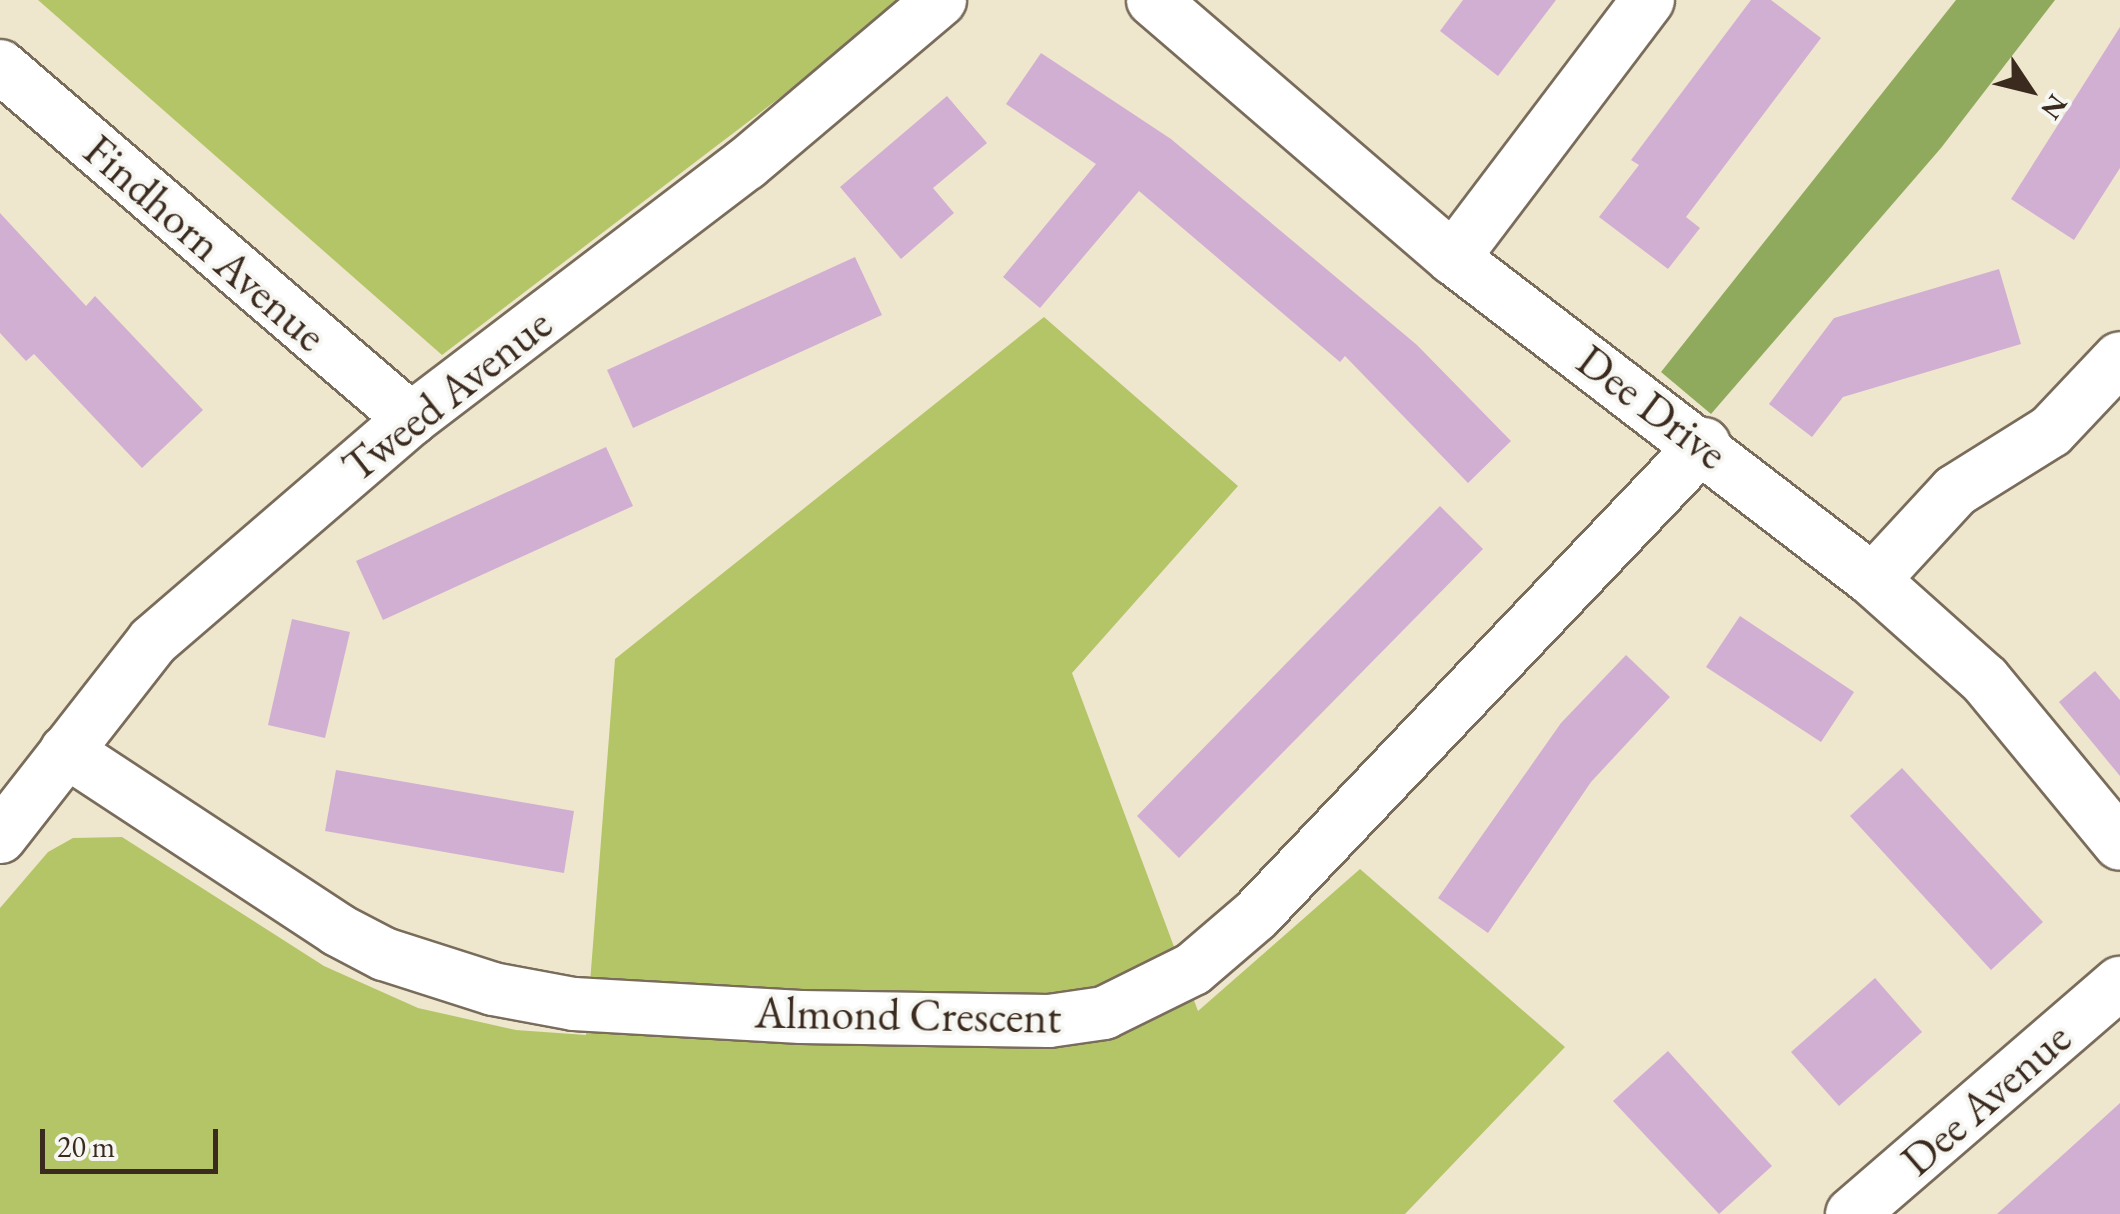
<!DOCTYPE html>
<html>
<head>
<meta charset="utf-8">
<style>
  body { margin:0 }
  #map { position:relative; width:2120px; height:1214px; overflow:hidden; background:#eee7cd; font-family:"EB Garamond",serif }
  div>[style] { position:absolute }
  .green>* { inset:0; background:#b4c568 }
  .forest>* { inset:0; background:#8faa5c }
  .building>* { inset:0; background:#d1afd3 }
  .roads { filter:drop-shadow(2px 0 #7a6c5b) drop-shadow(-2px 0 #7a6c5b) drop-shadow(0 2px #7a6c5b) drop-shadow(0 -2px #7a6c5b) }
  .street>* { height:52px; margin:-26px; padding:0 26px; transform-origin:26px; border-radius:26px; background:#fff }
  span { translate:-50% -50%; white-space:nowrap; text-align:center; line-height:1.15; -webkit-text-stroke:8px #f6f6f2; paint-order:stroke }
  .street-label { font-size:45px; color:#3b2a1e }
  .north { position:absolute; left:1980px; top:40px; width:100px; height:100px; -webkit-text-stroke:8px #f6f6f2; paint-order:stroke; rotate:125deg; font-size:28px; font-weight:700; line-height:40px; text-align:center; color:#3b2a1e }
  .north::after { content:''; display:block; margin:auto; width:35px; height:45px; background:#3b2a1e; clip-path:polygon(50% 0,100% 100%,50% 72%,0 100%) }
  .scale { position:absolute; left:40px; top:1129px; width:178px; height:45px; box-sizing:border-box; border:5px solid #3b2a1e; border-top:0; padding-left:12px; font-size:30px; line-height:35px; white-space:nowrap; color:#3b2a1e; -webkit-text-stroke:8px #f6f6f2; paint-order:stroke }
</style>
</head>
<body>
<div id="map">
  <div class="green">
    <div style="clip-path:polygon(38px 0,908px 0,442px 355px)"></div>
    <div style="clip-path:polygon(1044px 317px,1238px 486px,1072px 673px,1198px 1011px,1360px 869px,1565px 1047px,1405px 1214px,0 1214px,0 908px,48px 852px,73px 838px,122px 837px,324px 966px,418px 1008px,516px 1030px,586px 1035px,615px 659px)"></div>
  </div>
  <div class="forest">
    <div style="clip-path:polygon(1956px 0,2055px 0,1941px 148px,1711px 414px,1661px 372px)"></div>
  </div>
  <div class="building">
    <div style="clip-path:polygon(1463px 0,1556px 0,1498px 76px,1440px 31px)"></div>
    <div style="clip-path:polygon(1751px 0,1771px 0,1821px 38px,1686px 217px,1700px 228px,1668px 269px,1599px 217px,1639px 165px,1631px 160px)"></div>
    <div style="clip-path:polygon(2120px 27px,2120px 168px,2074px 240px,2011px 199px)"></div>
    <div style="clip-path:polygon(1041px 53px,1171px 139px,1417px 345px,1511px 441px,1468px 483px,1345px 356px,1340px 362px,1139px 191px,1040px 308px,1003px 277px,1096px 164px,1006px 104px)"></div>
    <div style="clip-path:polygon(947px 96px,987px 143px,933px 188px,954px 213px,901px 259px,840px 187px)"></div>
    <div style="clip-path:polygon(0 213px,86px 306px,95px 296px,203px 410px,142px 468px,34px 354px,26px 361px,0 333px)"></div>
    <div style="clip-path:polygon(855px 257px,882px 315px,633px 428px,607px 370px)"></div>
    <div style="clip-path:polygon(1999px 269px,2021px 344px,1843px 397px,1812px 437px,1769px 404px,1834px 318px)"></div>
    <div style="clip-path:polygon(606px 447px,633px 506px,383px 620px,356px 561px)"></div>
    <div style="clip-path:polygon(1440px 506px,1483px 549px,1179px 858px,1137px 816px)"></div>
    <div style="clip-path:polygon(1740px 616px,1854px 692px,1821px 742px,1706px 667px)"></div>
    <div style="clip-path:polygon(292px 619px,350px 632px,325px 738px,268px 725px)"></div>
    <div style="clip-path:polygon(1626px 655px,1670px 697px,1591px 782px,1488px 933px,1438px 898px,1561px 723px)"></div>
    <div style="clip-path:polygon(2095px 671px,2120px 700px,2120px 776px,2059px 702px)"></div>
    <div style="clip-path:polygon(1902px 768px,2043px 922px,1991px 970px,1850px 816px)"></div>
    <div style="clip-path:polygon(336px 770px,574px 811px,564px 873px,325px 831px)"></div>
    <div style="clip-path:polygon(1875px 978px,1922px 1032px,1839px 1106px,1791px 1052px)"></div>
    <div style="clip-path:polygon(1668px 1051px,1772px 1166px,1719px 1214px,1613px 1101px)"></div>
    <div style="clip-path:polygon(2120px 1103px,2120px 1214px,1997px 1214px,2056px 1161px)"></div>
  </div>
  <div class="roads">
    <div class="street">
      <div style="left:1153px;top:0;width:396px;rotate:40.7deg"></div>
      <div style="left:1453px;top:258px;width:529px;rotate:37.48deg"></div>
      <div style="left:1873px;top:580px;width:150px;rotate:41.8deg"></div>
      <div style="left:1985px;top:680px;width:212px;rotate:50.5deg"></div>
      <div style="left:0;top:66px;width:542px;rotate:40.66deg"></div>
      <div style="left:1453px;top:258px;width:323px;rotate:-52.9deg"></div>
      <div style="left:1873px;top:580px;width:121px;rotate:-47.3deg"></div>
      <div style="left:1955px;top:491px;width:113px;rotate:-32deg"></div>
      <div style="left:2051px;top:431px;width:100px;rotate:-46.6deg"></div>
      <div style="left:66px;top:751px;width:326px;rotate:33.3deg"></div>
      <div style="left:338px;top:930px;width:52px;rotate:27.6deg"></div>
      <div style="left:384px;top:954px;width:114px;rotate:17.8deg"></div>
      <div style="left:493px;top:989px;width:82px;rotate:10.5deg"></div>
      <div style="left:574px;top:1004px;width:227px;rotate:3.3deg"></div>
      <div style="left:801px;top:1017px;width:248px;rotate:0.9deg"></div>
      <div style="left:1049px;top:1021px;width:56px;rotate:-8.3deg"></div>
      <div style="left:1104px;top:1013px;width:99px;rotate:-26.3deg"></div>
      <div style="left:1193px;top:969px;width:83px;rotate:-40.6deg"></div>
      <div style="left:1256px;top:915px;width:650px;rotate:-46.43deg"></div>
      <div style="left:0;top:837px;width:249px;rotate:-52deg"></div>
      <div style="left:153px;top:641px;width:340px;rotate:-40.7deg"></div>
      <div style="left:411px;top:419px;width:421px;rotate:-37.3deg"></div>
      <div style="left:746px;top:164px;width:254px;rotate:-40.2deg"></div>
      <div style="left:1852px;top:1214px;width:354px;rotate:-40.8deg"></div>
    </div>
  </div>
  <div class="street-label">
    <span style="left:205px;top:243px;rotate:41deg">Findhorn Avenue</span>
    <span style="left:447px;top:395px;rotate:-38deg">Tweed Avenue</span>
    <span style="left:1652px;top:407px;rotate:37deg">Dee Drive</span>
    <span style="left:908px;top:1015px;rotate:1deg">Almond Crescent</span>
    <span style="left:1986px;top:1099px;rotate:-41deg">Dee Avenue</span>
  </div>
  <div class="north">N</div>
  <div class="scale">20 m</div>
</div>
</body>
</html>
